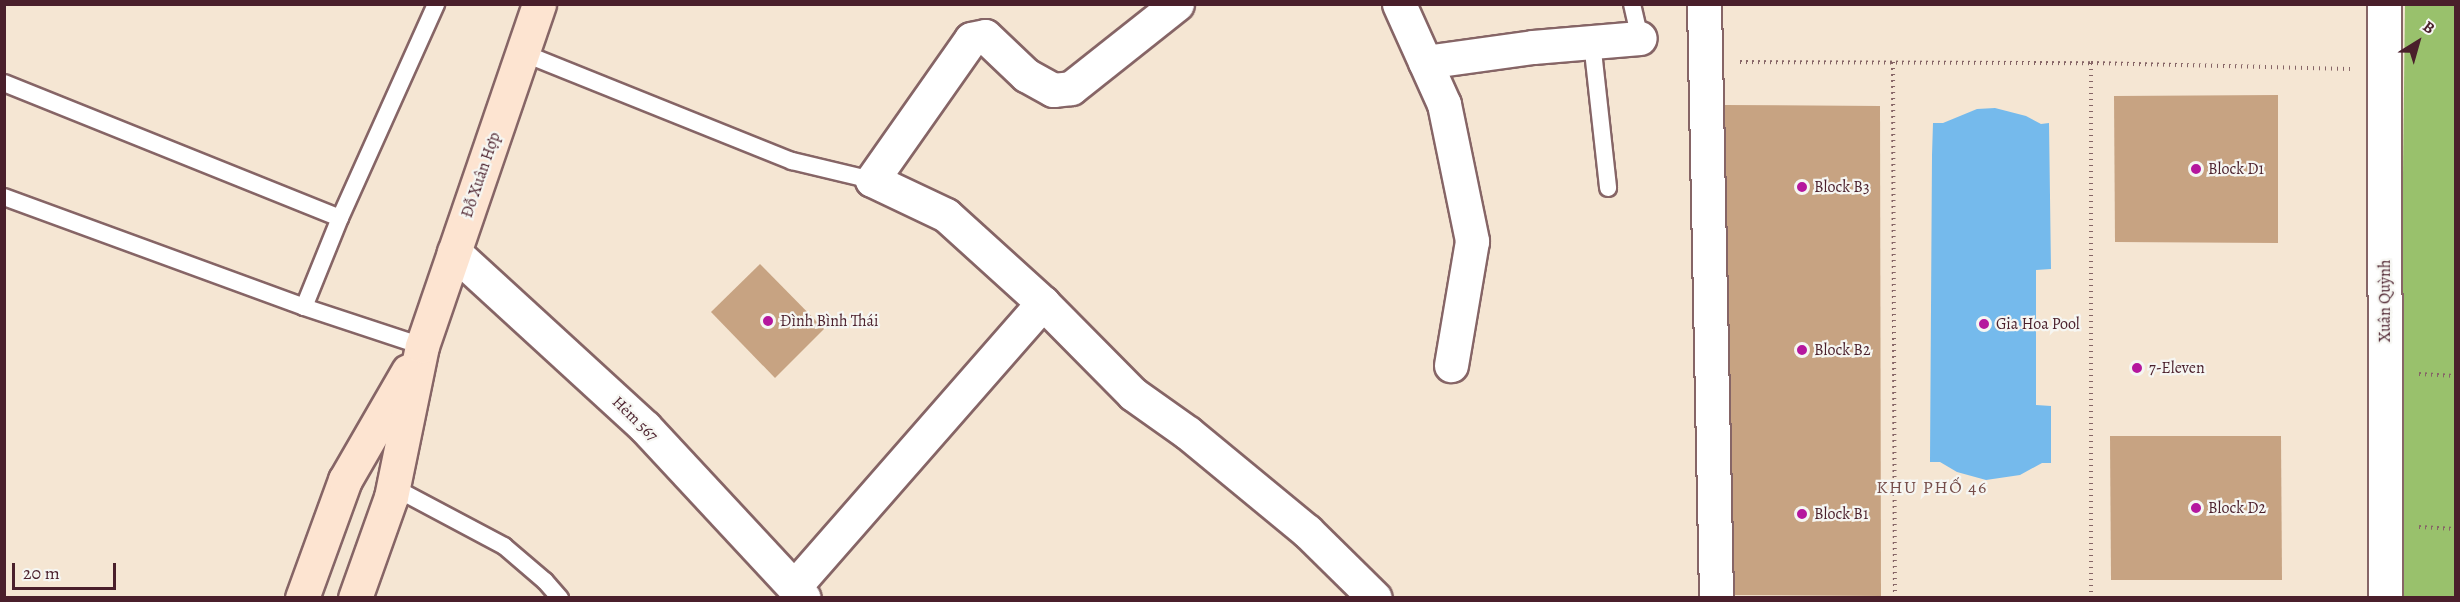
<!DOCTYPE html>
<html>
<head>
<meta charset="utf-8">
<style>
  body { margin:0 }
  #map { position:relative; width:2460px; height:602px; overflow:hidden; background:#f5e6d3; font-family:Alegreya,serif }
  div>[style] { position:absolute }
  .green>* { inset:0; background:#99c16c }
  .water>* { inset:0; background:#75baec }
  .building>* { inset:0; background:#c7a382 }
  .path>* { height:4px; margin-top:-2px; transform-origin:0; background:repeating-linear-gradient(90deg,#866566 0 1.5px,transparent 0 6px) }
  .roads { filter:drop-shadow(2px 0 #866566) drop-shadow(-2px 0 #866566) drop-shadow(0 2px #866566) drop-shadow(0 -2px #866566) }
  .lane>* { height:16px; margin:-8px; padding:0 8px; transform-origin:8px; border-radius:8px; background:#fff }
  .street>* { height:33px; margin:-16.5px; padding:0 16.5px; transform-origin:16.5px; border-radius:16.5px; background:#fff }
  .secondary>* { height:33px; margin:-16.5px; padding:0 16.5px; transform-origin:16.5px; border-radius:16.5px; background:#fde4d1 }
  .dots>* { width:16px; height:16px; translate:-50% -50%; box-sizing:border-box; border:3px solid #f6f6f2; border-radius:50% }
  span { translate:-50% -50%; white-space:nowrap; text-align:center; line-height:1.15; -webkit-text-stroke:4.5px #f6f6f2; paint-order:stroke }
  .poi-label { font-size:16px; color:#4a1f2b }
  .left { translate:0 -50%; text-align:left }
  .street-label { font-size:16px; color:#4a1f2b }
  .neighbourhood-label { font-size:18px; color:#764d49; letter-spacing:1.5px }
  .frame { position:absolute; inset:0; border:6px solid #4a1f2b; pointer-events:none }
  .north { position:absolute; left:2388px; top:12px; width:60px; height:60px; -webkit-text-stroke:4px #f6f6f2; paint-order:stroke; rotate:37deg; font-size:16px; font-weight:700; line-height:24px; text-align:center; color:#4a1f2b }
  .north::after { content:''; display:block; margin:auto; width:21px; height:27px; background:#4a1f2b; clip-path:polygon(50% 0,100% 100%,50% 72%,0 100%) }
  .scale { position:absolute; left:12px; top:563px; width:104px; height:27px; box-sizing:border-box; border:3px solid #4a1f2b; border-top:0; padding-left:8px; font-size:18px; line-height:21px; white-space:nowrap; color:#4a1f2b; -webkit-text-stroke:4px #f6f6f2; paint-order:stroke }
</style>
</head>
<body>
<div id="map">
  <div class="green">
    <div style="clip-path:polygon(2405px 5px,2455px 5px,2455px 597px,2398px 597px)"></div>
  </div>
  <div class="water">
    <div style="clip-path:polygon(1995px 108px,2026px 116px,2041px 124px,2049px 123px,2051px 269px,2036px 270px,2036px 405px,2051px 406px,2051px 463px,2042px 463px,2020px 475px,1986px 480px,1957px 472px,1940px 462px,1930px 462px,1932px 155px,1933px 123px,1943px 123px,1977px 109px)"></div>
  </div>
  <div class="building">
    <div style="clip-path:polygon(2278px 95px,2278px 243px,2115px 242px,2114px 96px)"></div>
    <div style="clip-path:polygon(1724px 105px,1880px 106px,1881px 596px,1724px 595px)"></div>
    <div style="clip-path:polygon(760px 264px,824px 329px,775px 378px,711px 312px)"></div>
    <div style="clip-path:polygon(2110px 436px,2281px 436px,2282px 580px,2111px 580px)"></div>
  </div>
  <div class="path">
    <div style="left:1740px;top:62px;width:351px;rotate:0.2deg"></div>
    <div style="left:2091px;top:63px;width:259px;rotate:1.3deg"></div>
    <div style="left:1893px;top:62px;width:536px;rotate:89.79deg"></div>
    <div style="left:2091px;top:63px;width:535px;rotate:90deg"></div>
    <div style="left:2419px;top:374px;width:37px;rotate:3deg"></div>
    <div style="left:2419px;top:527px;width:37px;rotate:3deg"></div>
  </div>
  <div class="roads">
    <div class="lane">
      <div style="left:1632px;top:4px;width:35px;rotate:77deg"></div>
      <div style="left:1592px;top:42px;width:147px;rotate:83.7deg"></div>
      <div style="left:523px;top:53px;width:290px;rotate:21.9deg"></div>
      <div style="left:792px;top:161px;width:82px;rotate:13.4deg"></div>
      <div style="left:4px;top:83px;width:362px;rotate:21.9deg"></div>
      <div style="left:4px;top:197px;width:320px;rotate:20.1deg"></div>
      <div style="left:304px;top:307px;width:124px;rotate:18.3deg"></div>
      <div style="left:304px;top:307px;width:96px;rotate:-68deg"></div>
      <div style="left:340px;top:218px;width:235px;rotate:-65.8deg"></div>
      <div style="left:393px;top:487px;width:126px;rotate:28deg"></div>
      <div style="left:504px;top:546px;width:54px;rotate:40.5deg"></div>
      <div style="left:545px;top:581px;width:23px;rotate:49deg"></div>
    </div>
    <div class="street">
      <div style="left:1399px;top:4px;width:110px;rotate:65.8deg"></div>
      <div style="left:1444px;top:104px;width:140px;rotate:78.4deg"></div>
      <div style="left:1472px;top:241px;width:126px;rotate:99.6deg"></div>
      <div style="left:1704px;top:4px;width:594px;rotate:88.84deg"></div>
      <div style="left:2384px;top:4px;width:594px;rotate:89.9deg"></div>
      <div style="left:1425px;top:62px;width:109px;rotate:-7.9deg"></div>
      <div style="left:1533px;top:47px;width:107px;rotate:-4.8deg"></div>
      <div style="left:454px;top:252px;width:259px;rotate:42.5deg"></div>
      <div style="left:645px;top:427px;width:233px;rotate:47.1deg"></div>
      <div style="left:1043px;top:303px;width:128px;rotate:45.3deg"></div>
      <div style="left:1133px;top:394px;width:67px;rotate:35.3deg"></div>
      <div style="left:1188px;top:433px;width:154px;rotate:39.5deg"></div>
      <div style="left:1307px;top:531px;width:95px;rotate:44.6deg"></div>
      <div style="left:794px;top:587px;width:378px;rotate:-48.8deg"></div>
      <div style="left:1043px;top:303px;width:131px;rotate:-137.8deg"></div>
      <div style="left:946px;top:215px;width:82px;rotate:-154.7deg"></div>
      <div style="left:872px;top:180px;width:172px;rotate:-54.9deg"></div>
      <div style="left:971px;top:39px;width:14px;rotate:-12deg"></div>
      <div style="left:985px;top:36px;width:57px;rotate:43.6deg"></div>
      <div style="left:1026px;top:75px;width:31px;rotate:29deg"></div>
      <div style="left:1053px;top:90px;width:18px;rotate:-6deg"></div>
      <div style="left:1071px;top:88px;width:135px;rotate:-38.4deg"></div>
    </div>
    <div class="secondary">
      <div style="left:302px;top:598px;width:126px;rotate:-70deg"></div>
      <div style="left:345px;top:480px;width:126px;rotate:-60deg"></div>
      <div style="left:355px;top:598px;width:107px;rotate:-70.4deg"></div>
      <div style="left:391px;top:497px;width:154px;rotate:-78.4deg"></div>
      <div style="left:422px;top:346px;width:361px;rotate:-71.1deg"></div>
    </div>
  </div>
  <div class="dots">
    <div style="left:2196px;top:169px;background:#b5179e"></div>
    <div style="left:1802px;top:187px;background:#b5179e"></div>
    <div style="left:768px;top:321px;background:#b5179e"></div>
    <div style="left:1984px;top:324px;background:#b5179e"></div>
    <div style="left:1802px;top:350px;background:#b5179e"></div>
    <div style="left:2137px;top:368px;background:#b5179e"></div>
    <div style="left:2196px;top:508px;background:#b5179e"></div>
    <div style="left:1802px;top:514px;background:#b5179e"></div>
  </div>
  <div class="poi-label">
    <span class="left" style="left:2208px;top:169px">Block D1</span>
    <span class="left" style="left:1814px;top:187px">Block B3</span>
    <span class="left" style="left:780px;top:321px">Đình Bình Thái</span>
    <span class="left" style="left:1996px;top:324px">Gia Hoa Pool</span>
    <span class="left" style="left:1814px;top:350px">Block B2</span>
    <span class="left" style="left:2149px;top:368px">7-Eleven</span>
    <span class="left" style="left:2208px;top:508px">Block D2</span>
    <span class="left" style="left:1814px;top:514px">Block B1</span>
  </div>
  <div class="street-label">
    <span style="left:481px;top:175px;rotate:-71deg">Đỗ Xuân Hợp</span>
    <span style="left:2385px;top:301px;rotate:-90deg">Xuân Quỳnh</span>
    <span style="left:635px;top:419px;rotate:44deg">Hẻm 567</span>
  </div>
  <div class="neighbourhood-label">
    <span style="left:1932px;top:487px">KHU PHỐ 46</span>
  </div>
  <div class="frame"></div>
  <div class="north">B</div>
  <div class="scale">20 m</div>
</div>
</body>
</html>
